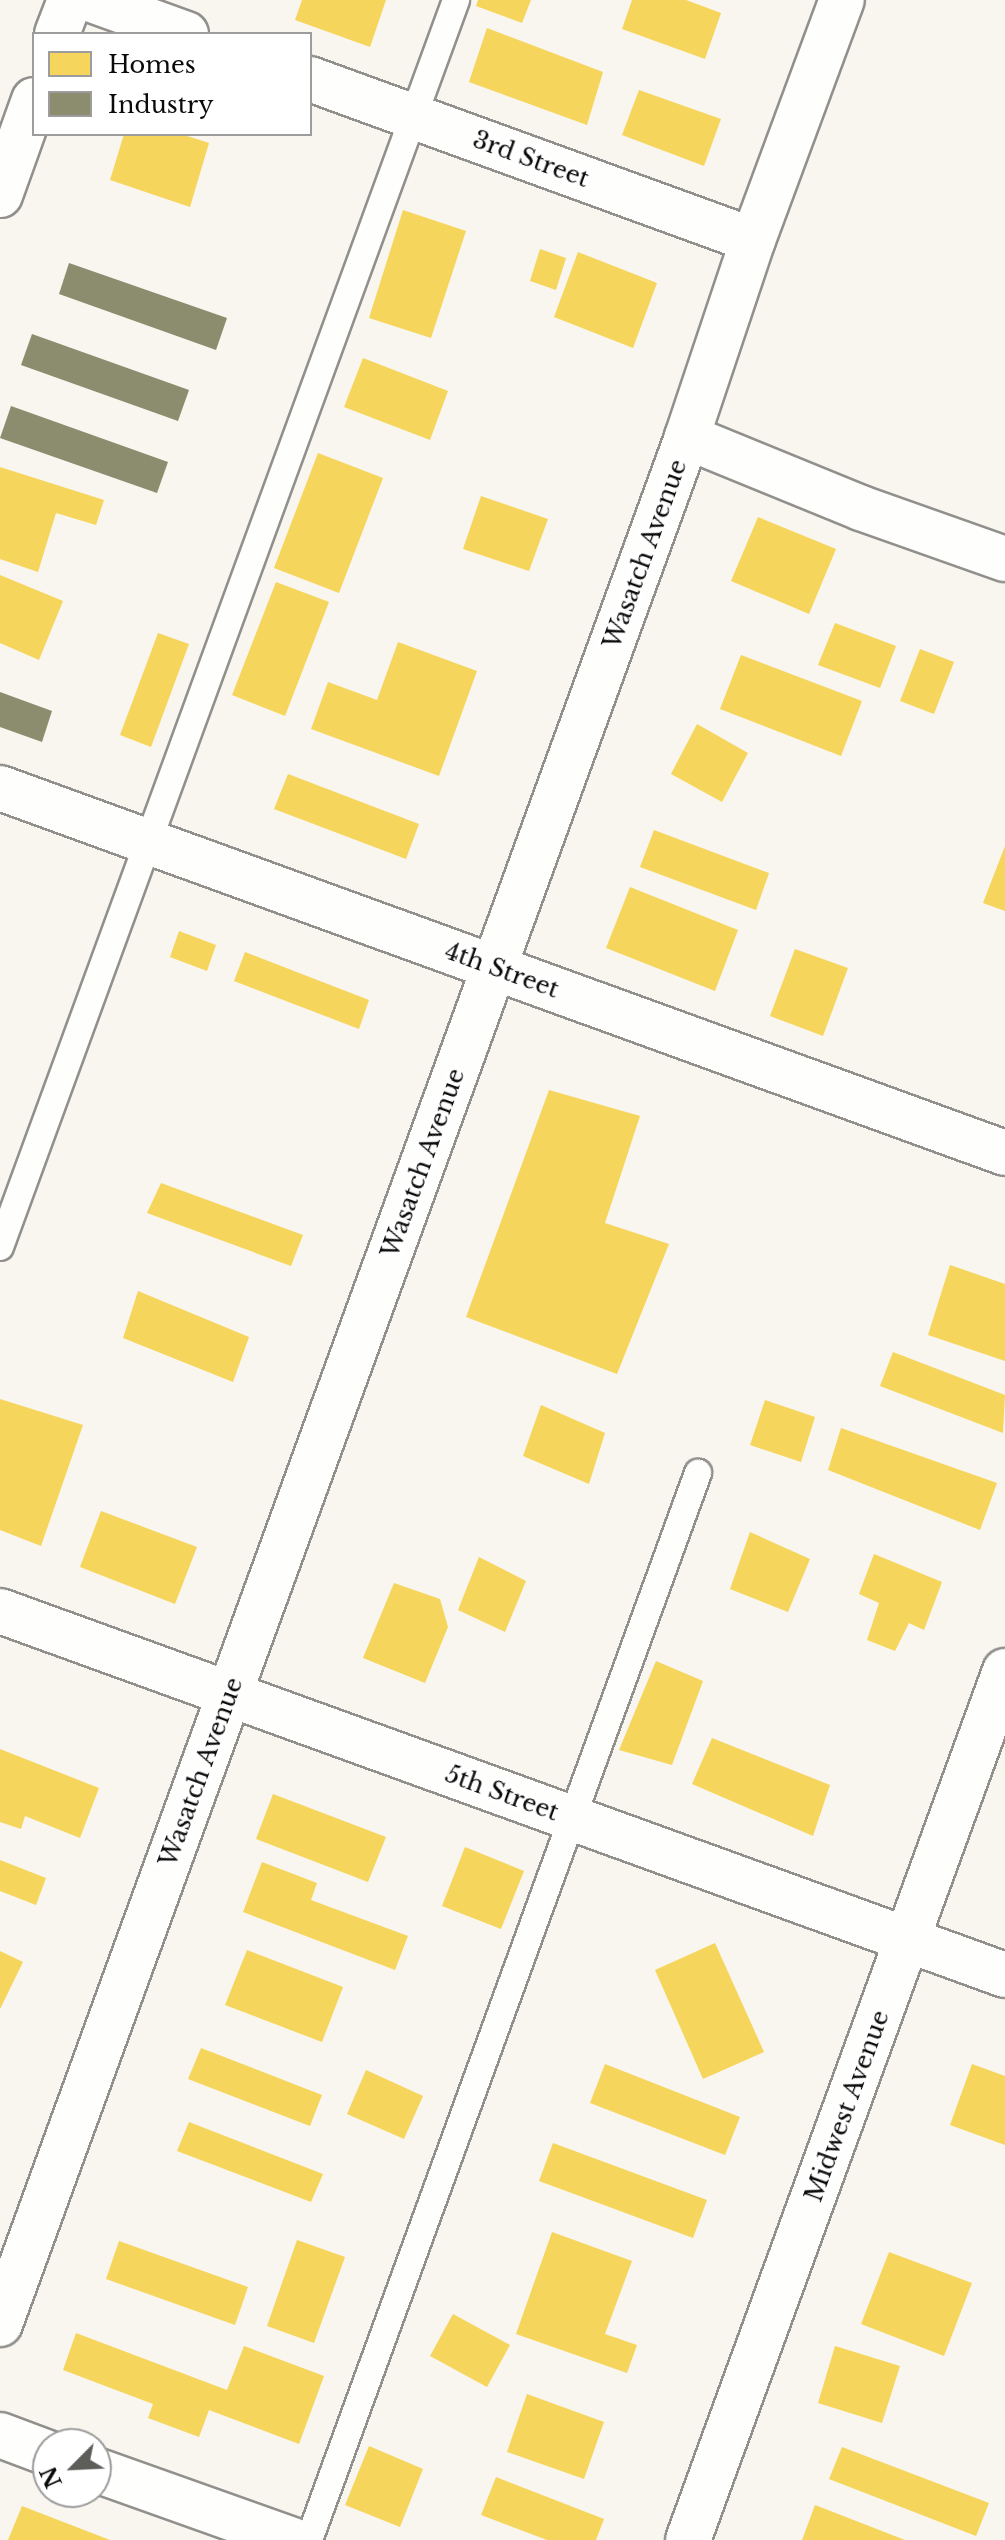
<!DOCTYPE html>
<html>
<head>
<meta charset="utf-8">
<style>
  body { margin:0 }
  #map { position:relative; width:1005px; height:2540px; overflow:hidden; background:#f8f6ee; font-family:"Libre Baskerville",serif }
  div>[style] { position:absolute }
  .homes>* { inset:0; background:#f6d55c }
  .industry>* { inset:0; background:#8c8c6e }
  .roads { filter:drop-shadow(2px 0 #91908d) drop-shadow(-2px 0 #91908d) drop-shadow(0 2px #91908d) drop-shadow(0 -2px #91908d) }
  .lane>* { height:26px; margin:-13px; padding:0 13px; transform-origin:13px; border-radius:13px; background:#fefefc }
  .street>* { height:44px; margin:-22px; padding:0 22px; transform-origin:22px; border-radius:22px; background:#fefefc }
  span { translate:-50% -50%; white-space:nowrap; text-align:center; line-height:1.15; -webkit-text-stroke:8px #fff; paint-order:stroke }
  .street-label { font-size:24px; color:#0a0a0a }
  .legend { position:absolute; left:32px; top:32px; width:280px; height:104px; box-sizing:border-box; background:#fff; border:2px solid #9d9d9d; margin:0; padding:10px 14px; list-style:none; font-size:24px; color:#0a0a0a }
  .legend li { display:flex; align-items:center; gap:16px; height:40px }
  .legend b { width:40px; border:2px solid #9d9d9d }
  .north { position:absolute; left:32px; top:2428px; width:80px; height:80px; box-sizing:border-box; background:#fff; border:2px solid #9d9d9d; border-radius:50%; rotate:246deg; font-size:22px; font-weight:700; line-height:32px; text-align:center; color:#0a0a0a }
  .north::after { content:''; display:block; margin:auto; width:28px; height:36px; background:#5d5d5a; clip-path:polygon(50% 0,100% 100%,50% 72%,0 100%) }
</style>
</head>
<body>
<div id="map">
  <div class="homes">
    <div style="clip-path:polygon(302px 0,386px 0,370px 47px,295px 20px)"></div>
    <div style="clip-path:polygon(478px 0,531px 0,522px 23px,476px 6px)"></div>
    <div style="clip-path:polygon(632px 0,686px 0,721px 13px,705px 59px,622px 29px)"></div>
    <div style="clip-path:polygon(487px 28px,603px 72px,587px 125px,469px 82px)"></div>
    <div style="clip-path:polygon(639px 90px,721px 119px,704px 166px,622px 135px)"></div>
    <div style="clip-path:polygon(124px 134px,181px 134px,209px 143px,190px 207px,110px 180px)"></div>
    <div style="clip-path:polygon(403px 210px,466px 231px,431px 338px,369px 318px)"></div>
    <div style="clip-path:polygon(540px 249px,566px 258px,556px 290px,530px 281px)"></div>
    <div style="clip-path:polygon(578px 252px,657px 283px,633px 348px,554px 317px)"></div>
    <div style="clip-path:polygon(363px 358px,448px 391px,430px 440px,344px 407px)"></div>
    <div style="clip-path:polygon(318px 453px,383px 478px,339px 593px,274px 568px)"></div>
    <div style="clip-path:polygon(0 467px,104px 500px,96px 525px,56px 513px,38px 572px,0 559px)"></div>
    <div style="clip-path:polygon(481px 496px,548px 519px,529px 571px,463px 549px)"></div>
    <div style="clip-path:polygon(758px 517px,836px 549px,809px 614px,731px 581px)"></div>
    <div style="clip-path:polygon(0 575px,63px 601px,39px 660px,0 643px)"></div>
    <div style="clip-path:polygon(276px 582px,329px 602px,285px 716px,232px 695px)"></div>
    <div style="clip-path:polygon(835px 623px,896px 646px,880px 688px,818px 665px)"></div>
    <div style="clip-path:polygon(158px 633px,189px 644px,151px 747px,120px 735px)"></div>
    <div style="clip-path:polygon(398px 642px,477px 671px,439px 776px,311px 729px,328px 682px,377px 700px)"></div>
    <div style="clip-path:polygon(920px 649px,954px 662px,934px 714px,900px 701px)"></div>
    <div style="clip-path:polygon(741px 655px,862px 701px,841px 756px,720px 709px)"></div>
    <div style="clip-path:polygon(697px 724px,748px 753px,722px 802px,671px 774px)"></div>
    <div style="clip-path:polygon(288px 774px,419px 824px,406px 859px,274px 809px)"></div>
    <div style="clip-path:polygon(654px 830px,769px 873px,756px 910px,640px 867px)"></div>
    <div style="clip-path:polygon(1005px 846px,1005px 911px,983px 903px)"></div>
    <div style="clip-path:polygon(630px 887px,738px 930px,715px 991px,606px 948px)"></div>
    <div style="clip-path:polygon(179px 931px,216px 945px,207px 971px,170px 957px)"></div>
    <div style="clip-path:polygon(795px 949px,848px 968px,823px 1036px,770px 1016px)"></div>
    <div style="clip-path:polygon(245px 952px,369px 1000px,359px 1029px,234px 981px)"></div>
    <div style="clip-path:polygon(549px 1090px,640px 1116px,605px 1223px,669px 1244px,617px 1374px,466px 1317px)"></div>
    <div style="clip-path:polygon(161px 1183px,303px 1235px,291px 1266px,147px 1213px)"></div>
    <div style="clip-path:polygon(950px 1265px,1005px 1284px,1005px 1361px,928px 1335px)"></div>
    <div style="clip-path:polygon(138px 1291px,249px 1337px,233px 1382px,123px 1338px)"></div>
    <div style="clip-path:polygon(893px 1352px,1005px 1395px,1003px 1433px,880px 1386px)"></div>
    <div style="clip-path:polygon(0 1399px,83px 1425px,41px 1546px,0 1530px)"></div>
    <div style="clip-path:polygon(765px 1400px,815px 1417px,801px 1462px,750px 1445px)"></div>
    <div style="clip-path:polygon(541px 1405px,605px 1433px,589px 1484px,523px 1456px)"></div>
    <div style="clip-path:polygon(841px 1428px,997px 1483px,980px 1530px,828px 1470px)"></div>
    <div style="clip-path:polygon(101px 1511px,197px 1547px,175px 1604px,80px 1567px)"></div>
    <div style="clip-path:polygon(750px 1532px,810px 1559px,788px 1612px,730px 1589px)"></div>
    <div style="clip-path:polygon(874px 1554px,942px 1582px,924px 1630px,909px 1623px,895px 1651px,867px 1640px,879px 1603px,859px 1594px)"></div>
    <div style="clip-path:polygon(479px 1557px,526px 1581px,505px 1632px,458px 1610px)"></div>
    <div style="clip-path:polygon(394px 1583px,440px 1599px,448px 1627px,425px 1683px,363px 1658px)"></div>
    <div style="clip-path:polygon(656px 1661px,703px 1681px,672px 1765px,619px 1750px)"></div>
    <div style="clip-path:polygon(712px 1738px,830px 1785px,813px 1836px,692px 1784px)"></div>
    <div style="clip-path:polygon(0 1749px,99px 1788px,80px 1838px,25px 1816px,21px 1829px,0 1822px)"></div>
    <div style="clip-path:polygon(273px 1794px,386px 1837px,368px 1882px,256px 1839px)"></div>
    <div style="clip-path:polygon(465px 1847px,524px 1871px,501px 1929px,442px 1906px)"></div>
    <div style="clip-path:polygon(0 1860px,46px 1878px,36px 1905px,0 1891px)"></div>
    <div style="clip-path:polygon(262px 1862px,317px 1883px,311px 1900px,408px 1936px,395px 1970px,243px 1912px)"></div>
    <div style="clip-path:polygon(715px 1943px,764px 2052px,703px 2079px,655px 1970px)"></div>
    <div style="clip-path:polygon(247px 1950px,343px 1987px,322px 2042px,225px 2005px)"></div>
    <div style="clip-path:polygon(0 1951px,23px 1962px,0 2009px)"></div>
    <div style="clip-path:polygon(201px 2048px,322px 2095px,310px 2126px,188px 2079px)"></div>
    <div style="clip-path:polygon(605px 2064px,740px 2117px,725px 2155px,590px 2103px)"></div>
    <div style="clip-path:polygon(972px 2064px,1005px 2076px,1005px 2145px,950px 2125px)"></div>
    <div style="clip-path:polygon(366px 2070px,423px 2096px,404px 2139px,347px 2114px)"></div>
    <div style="clip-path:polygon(189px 2122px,323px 2174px,311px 2202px,177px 2151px)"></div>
    <div style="clip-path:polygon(553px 2143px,707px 2200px,693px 2238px,539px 2181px)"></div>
    <div style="clip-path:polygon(552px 2232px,632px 2261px,605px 2334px,637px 2345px,627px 2373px,516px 2334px)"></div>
    <div style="clip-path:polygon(297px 2240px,345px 2257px,314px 2343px,267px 2326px)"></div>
    <div style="clip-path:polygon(119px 2241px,248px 2287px,235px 2325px,106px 2279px)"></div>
    <div style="clip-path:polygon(889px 2252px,972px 2283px,944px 2356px,861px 2324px)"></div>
    <div style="clip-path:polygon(453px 2314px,510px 2345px,487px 2387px,430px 2356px)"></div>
    <div style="clip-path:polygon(76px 2333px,227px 2390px,244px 2346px,324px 2376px,299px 2444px,209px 2410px,199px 2437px,148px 2418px,153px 2404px,63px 2370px)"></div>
    <div style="clip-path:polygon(835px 2346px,900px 2366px,882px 2423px,818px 2403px)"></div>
    <div style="clip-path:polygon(527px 2394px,604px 2422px,584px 2479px,507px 2452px)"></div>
    <div style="clip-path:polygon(369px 2446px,423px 2469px,400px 2527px,345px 2505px)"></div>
    <div style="clip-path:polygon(842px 2447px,989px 2503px,976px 2536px,829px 2479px)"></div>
    <div style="clip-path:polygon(496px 2477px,604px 2519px,596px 2540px,547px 2540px,481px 2515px)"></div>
    <div style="clip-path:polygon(815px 2505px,905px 2540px,802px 2540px)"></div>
    <div style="clip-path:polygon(22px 2506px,110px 2540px,8px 2540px)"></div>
  </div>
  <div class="industry">
    <div style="clip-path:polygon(69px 263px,227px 318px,216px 350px,59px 294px)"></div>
    <div style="clip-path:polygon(32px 334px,189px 390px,178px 421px,21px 365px)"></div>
    <div style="clip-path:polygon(11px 406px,168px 462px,157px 493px,0 438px)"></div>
    <div style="clip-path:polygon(0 692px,52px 711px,42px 742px,0 727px)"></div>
  </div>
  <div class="roads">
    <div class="lane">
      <div style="left:0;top:1247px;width:1328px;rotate:-69.91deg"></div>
      <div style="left:309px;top:2540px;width:1136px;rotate:-69.97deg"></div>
    </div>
    <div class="street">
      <div style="left:92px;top:0;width:100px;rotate:19.9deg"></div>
      <div style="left:57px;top:34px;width:36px;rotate:-69deg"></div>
      <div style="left:310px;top:79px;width:471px;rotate:20deg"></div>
      <div style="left:0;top:195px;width:101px;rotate:-70.3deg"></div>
      <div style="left:687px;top:437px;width:188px;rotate:22.2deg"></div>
      <div style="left:861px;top:508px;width:153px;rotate:19.5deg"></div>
      <div style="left:0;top:788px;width:1069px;rotate:19.96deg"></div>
      <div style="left:0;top:1611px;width:1069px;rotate:19.91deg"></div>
      <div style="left:0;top:2324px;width:2008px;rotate:-69.99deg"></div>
      <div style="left:687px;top:437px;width:208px;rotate:-71.5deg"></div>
      <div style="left:753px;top:240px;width:256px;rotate:-69.7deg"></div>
      <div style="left:0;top:2435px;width:51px;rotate:20.6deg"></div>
      <div style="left:96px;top:2470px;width:209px;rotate:19.6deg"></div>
      <div style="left:688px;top:2540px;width:925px;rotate:-69.96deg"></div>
    </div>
  </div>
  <div class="street-label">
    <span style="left:531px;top:159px;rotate:20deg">3rd Street</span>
    <span style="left:645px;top:554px;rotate:-70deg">Wasatch Avenue</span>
    <span style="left:502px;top:970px;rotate:20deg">4th Street</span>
    <span style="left:423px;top:1163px;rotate:-70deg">Wasatch Avenue</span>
    <span style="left:201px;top:1772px;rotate:-70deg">Wasatch Avenue</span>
    <span style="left:502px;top:1793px;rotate:20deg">5th Street</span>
    <span style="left:847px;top:2106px;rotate:-70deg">Midwest Avenue</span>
  </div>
  <ul class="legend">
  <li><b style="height:22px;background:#f6d55c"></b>Homes</li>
  <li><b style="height:22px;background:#8c8c6e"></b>Industry</li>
  </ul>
  <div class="north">N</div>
</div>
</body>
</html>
